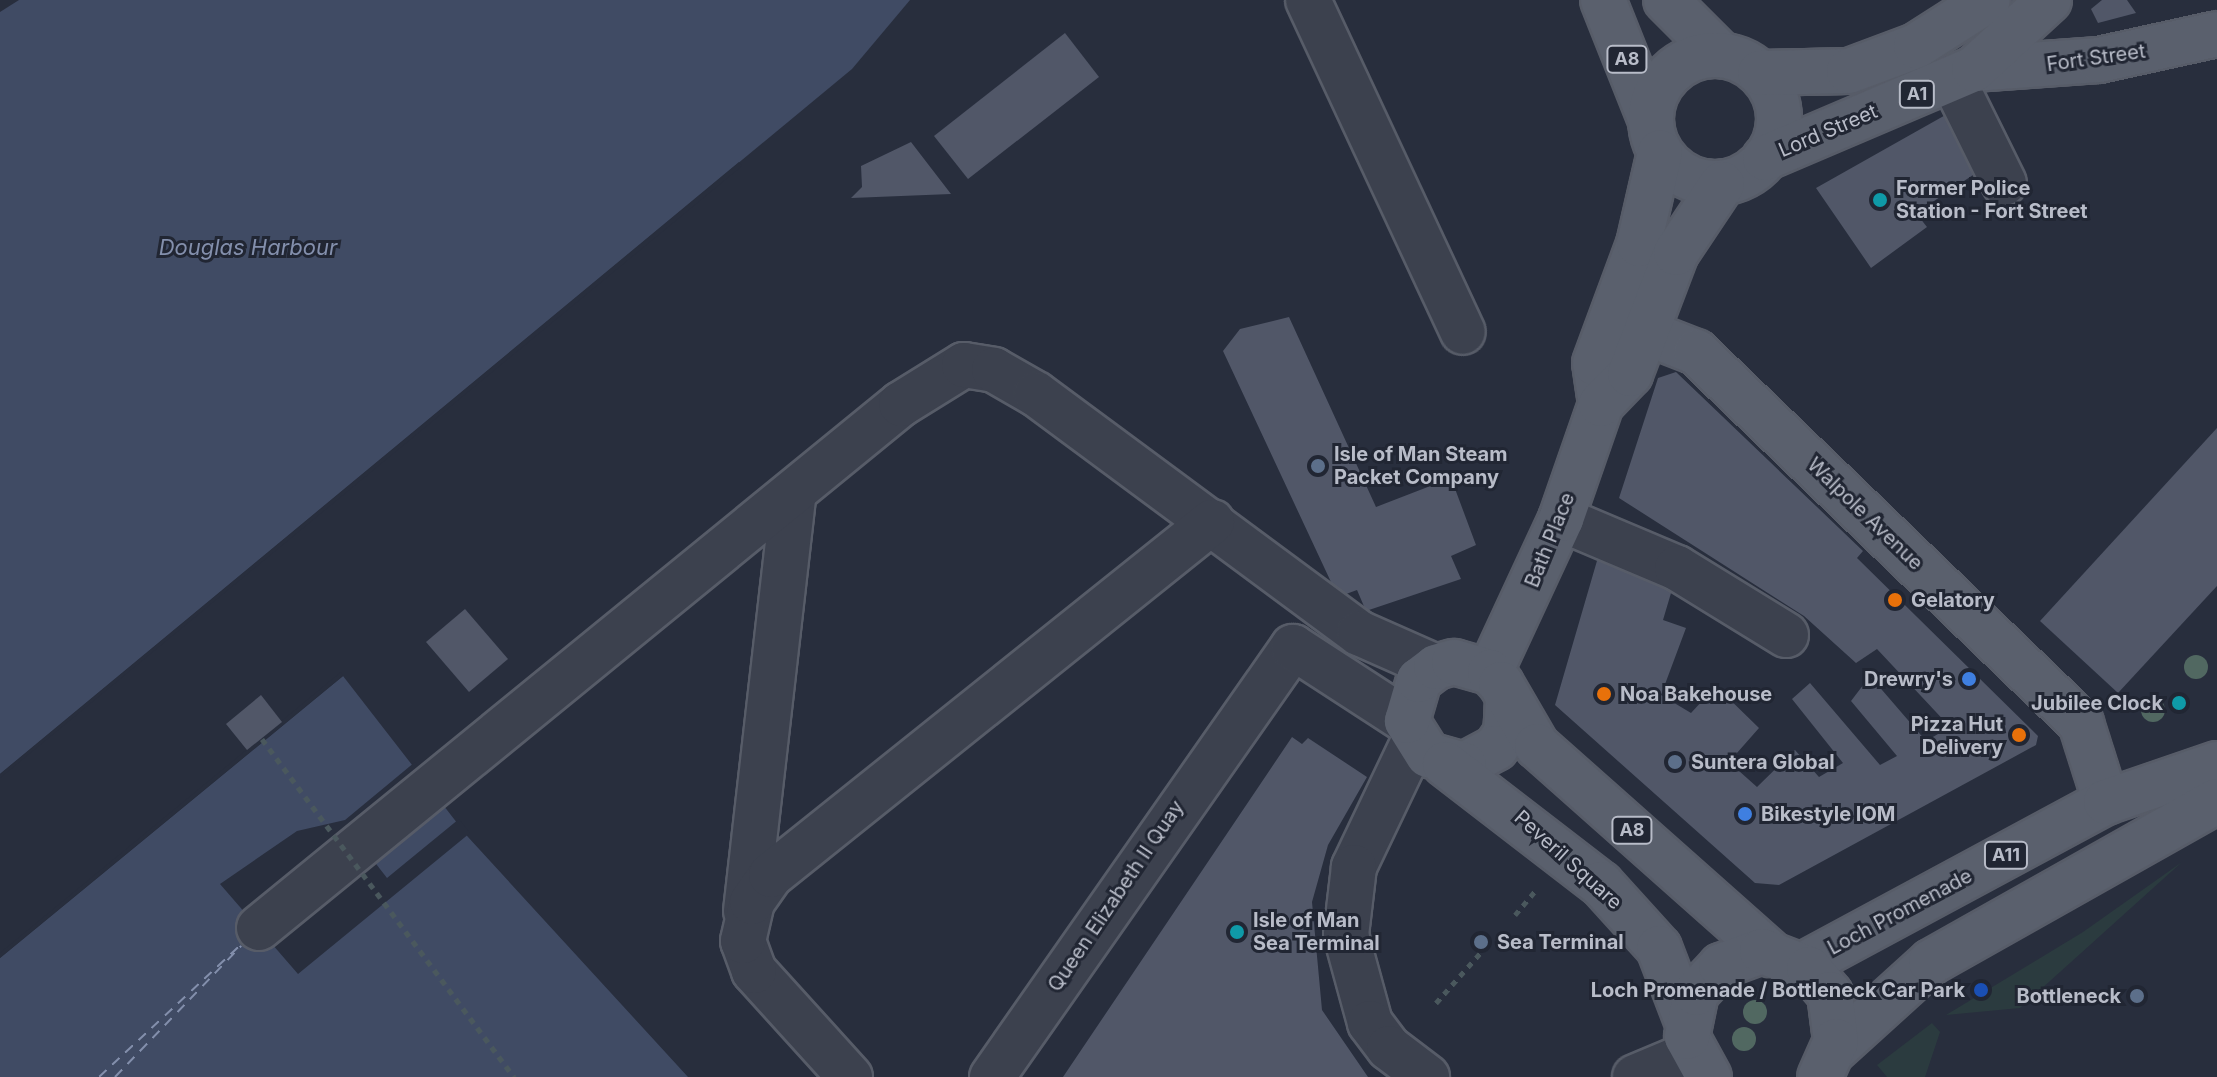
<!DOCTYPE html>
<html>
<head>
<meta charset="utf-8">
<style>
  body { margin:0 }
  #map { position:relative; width:2217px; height:1077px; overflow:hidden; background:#282e3d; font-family:Inter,sans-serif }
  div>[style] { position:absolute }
  .green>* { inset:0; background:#2b3b3f }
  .water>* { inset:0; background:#404b64 }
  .pier>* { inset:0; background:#282e3d }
  .ferry>* { height:2px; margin-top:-1px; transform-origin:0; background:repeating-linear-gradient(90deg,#838fac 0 10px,transparent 0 18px) }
  .building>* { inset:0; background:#515768 }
  .path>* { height:5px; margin-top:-2.5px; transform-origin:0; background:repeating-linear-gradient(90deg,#4a585d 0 6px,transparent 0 12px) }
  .roads { filter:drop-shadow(2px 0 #575c68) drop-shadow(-2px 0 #575c68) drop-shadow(0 2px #575c68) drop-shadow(0 -2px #575c68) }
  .minor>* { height:44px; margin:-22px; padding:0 22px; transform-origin:22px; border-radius:22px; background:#3c414e }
  .major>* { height:44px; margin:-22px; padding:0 22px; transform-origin:22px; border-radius:22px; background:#5a606d }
  .major>.ring { margin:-22px; padding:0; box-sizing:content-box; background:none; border:44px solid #5a606d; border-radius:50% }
  .path-bridge>* { height:5px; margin-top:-2.5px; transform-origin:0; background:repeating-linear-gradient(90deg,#4a585d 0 6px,transparent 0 12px) }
  .trees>* { width:24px; height:24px; margin:-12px; border-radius:50%; background:#516861 }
  .dots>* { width:22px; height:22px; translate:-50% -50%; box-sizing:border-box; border:4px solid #212633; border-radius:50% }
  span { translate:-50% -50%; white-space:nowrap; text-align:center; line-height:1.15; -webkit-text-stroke:6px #212633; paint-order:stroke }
  .shield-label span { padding:2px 6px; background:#212633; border:2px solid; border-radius:6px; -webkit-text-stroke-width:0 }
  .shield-label { font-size:18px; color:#b8bcc8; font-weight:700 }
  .street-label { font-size:20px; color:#b8bcc8 }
  .poi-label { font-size:20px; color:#b8bcc8; font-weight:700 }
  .left { translate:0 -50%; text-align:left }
  .right { translate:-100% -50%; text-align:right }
  .water-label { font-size:22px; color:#838fac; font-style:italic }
</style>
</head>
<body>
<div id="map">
  <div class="green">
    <div style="clip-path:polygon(2182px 862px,2020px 1008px,1946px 1015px,2083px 932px)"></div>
    <div style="clip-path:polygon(1932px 1023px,1940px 1032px,1925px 1077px,1887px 1077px,1877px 1065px)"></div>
  </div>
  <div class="water">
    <div style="clip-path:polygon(19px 0,910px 0,852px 69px,0 774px,0 12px)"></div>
    <div style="clip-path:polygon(343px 676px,468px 837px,688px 1077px,0 1077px,0 958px)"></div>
  </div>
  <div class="pier">
    <div style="clip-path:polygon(739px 162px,742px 166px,0 778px,0 774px)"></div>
    <div style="clip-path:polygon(341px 672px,343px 676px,0 958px,0 953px)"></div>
    <div style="clip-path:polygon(415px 762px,445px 801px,373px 860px,387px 878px,459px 819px,470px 833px,298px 974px,220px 884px,297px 831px,345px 820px)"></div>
  </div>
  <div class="ferry">
    <div style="left:99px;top:1077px;width:200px;rotate:-43deg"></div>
    <div style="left:115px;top:1077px;width:182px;rotate:-46.1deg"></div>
  </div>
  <div class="building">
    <div style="clip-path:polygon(2102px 0,2127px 0,2136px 13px,2098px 23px,2091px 9px)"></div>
    <div style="clip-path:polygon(1065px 33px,1099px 77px,968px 179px,934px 136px)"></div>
    <div style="clip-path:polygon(1949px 113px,1985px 167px,1916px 213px,1927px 227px,1871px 268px,1816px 188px)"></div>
    <div style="clip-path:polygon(911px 142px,951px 194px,851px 198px,862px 187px,861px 166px)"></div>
    <div style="clip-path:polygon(1289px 317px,1376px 507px,1451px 478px,1476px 545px,1451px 556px,1461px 579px,1366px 611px,1357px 590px,1338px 597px,1223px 351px,1240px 329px)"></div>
    <div style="clip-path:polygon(1676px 372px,1863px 551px,1857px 558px,2038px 736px,2036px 745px,1779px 885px,1755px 883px,1555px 705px,1601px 547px,1674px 583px,1663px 620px,1686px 628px,1661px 695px,1691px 713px,1716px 686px,1759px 728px,1729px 762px,1757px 787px,1795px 750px,1819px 777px,1843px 763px,1792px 699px,1810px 683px,1880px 765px,1897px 756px,1851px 701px,1870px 676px,1926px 741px,1950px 727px,1877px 649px,1856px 663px,1804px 616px,1619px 498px,1658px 378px)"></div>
    <div style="clip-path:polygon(2217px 428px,2217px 586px,2118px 693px,2040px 621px)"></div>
    <div style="clip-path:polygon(465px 609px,508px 659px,469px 692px,426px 642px)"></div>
    <div style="clip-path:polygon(261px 695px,282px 722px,247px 750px,226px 724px)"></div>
    <div style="clip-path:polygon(1292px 737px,1302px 744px,1308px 738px,1367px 777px,1328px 845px,1312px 902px,1322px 1010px,1368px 1077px,1063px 1077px)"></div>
  </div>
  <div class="path">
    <div style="left:1515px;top:915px;width:35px;rotate:-50deg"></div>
    <div style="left:1436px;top:1003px;width:69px;rotate:-48.5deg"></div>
  </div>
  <div class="roads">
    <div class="minor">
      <div style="left:1308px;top:0;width:366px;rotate:65deg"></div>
      <div style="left:1953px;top:80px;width:115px;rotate:63.7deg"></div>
      <div style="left:1561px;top:519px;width:126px;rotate:22.9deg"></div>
      <div style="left:1677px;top:568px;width:128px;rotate:31.6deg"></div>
      <div style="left:1414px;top:741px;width:140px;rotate:115.5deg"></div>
      <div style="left:1354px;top:867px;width:68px;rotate:96.7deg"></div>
      <div style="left:1346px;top:935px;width:91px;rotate:74.7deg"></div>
      <div style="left:1370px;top:1023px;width:31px;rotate:53deg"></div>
      <div style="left:1389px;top:1048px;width:48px;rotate:37.3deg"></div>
      <div style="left:746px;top:911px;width:418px;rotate:-83.5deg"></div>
      <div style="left:259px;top:928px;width:829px;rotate:-39.22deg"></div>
      <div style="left:901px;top:404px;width:74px;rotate:-31.8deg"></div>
      <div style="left:964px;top:365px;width:30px;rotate:9deg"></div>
      <div style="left:994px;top:370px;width:48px;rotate:29.7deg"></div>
      <div style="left:1036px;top:394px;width:402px;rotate:36.5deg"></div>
      <div style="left:1359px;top:633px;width:84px;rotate:23.8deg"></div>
      <div style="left:850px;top:1077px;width:143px;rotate:-132.2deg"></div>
      <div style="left:754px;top:971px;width:32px;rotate:-110deg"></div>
      <div style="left:743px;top:941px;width:40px;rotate:-77deg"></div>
      <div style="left:752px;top:902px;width:33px;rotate:-55deg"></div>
      <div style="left:771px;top:875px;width:565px;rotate:-38.68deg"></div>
      <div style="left:992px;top:1077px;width:525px;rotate:-55.01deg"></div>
      <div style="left:1293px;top:647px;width:136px;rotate:33deg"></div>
      <div style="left:1635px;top:1077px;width:62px;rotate:-22.8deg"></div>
    </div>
    <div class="major">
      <div style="left:1603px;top:0;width:127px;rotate:68.3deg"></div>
      <div style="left:1666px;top:0;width:78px;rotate:45deg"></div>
      <div class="ring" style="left:1651px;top:55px;width:84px;height:84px"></div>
      <div style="left:1974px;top:69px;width:125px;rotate:-4.1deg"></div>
      <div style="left:2099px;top:60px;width:121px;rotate:-12.4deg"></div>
      <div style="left:1760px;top:73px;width:89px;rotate:-1.3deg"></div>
      <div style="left:1849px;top:71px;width:72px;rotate:-20.5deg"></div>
      <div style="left:1916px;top:46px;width:85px;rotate:-32.6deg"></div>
      <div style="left:1765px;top:158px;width:227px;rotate:-23.1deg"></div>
      <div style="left:1974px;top:69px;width:102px;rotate:-42.6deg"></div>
      <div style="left:1647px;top:333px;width:53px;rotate:21.2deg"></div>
      <div style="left:1696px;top:352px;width:535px;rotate:43.94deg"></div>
      <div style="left:2081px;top:723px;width:83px;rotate:72.4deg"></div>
      <div style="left:1601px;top:404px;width:41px;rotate:-98.3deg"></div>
      <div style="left:1595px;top:363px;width:127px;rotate:-69.7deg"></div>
      <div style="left:1639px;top:244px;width:94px;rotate:-77.1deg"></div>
      <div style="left:1490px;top:672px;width:169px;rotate:-65.1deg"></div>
      <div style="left:1561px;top:519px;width:122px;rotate:-70.8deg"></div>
      <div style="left:1601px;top:404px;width:42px;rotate:-46deg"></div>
      <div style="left:1630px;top:374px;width:129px;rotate:-69.2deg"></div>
      <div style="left:1676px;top:253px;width:83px;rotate:-56.3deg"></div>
      <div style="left:1508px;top:699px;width:34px;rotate:93deg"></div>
      <div style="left:1506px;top:733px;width:18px;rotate:124deg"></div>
      <div style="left:1496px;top:748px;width:36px;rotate:152deg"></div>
      <div style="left:1464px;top:765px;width:37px;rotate:-164deg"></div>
      <div style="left:1428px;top:755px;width:40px;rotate:-122deg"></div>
      <div style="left:1407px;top:721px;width:43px;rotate:-73.7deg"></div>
      <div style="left:1419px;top:680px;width:21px;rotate:-37deg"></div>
      <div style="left:1436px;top:667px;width:19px;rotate:-16deg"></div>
      <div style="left:1454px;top:662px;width:37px;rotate:16deg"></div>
      <div style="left:1490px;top:672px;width:16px;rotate:47deg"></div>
      <div style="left:1501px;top:684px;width:72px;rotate:59.9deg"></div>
      <div style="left:1537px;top:746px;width:310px;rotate:41.6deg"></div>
      <div style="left:1445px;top:764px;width:197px;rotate:37.6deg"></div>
      <div style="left:1601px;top:884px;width:86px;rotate:47.8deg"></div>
      <div style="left:1659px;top:948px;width:78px;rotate:69deg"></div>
      <div style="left:1803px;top:965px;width:344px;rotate:-28.3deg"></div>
      <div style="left:2106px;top:802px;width:117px;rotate:-18.9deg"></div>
      <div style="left:1834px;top:1050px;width:131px;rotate:-42.2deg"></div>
      <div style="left:1931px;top:962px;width:328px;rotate:-29.4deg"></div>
      <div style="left:1709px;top:1077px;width:46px;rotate:-118.8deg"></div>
      <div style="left:1687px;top:1037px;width:45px;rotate:-78.4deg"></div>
      <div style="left:1696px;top:993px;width:37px;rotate:-47deg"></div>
      <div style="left:1721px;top:966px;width:44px;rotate:-20.1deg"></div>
      <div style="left:1762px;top:951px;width:50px;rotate:21deg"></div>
      <div style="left:1809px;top:969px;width:33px;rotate:50deg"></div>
      <div style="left:1830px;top:994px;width:47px;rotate:82.7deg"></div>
      <div style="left:1836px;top:1041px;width:39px;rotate:114deg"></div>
    </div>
  </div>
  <div class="path-bridge">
    <div style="left:262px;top:739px;width:422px;rotate:53.3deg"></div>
  </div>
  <div class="trees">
    <div style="left:2196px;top:667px"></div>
    <div style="left:2153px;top:710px"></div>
    <div style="left:1755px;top:1012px"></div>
    <div style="left:1744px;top:1039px"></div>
  </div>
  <div class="dots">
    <div style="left:1880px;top:200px;background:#0f9aa8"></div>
    <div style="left:1318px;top:466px;background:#5c6f8a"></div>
    <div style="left:1895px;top:600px;background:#e8710a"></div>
    <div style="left:1969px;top:679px;background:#3f7fe0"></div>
    <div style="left:1604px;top:694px;background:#e8710a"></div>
    <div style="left:2179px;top:703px;background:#0f9aa8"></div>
    <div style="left:2019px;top:735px;background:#e8710a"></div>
    <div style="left:1675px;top:762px;background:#5c6f8a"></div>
    <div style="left:1745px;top:814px;background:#3f7fe0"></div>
    <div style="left:1237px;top:932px;background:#0f9aa8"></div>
    <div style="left:1481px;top:942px;background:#5c6f8a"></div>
    <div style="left:1981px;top:990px;background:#1a4fb4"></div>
    <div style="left:2137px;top:996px;background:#5c6f8a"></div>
  </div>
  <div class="shield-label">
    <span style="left:1627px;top:59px">A8</span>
    <span style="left:1917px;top:94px">A1</span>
    <span style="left:1632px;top:830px">A8</span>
    <span style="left:2006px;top:855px">A11</span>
  </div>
  <div class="street-label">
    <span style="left:2096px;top:58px;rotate:-8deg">Fort Street</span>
    <span style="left:1828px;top:131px;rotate:-23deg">Lord Street</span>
    <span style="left:1865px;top:514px;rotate:44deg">Walpole Avenue</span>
    <span style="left:1550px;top:540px;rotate:-68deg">Bath Place</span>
    <span style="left:1568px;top:860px;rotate:42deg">Peveril Square</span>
    <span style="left:1116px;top:896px;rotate:-56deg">Queen Elizabeth II Quay</span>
    <span style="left:1900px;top:912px;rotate:-28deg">Loch Promenade</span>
  </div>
  <div class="poi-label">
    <span class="left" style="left:1896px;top:200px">Former Police<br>Station - Fort Street</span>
    <span class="left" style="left:1334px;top:466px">Isle of Man Steam<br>Packet Company</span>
    <span class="left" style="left:1911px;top:600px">Gelatory</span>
    <span class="right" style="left:1953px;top:679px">Drewry's</span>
    <span class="left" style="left:1620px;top:694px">Noa Bakehouse</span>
    <span class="right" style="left:2163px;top:703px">Jubilee Clock</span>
    <span class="right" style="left:2003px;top:736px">Pizza Hut<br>Delivery</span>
    <span class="left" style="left:1691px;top:762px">Suntera Global</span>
    <span class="left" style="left:1761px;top:814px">Bikestyle IOM</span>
    <span class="left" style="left:1253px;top:932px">Isle of Man<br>Sea Terminal</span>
    <span class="left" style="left:1497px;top:942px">Sea Terminal</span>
    <span class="right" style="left:1965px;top:990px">Loch Promenade / Bottleneck Car Park</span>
    <span class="right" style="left:2121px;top:996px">Bottleneck</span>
  </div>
  <div class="water-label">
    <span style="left:248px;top:248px">Douglas Harbour</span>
  </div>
</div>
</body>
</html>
